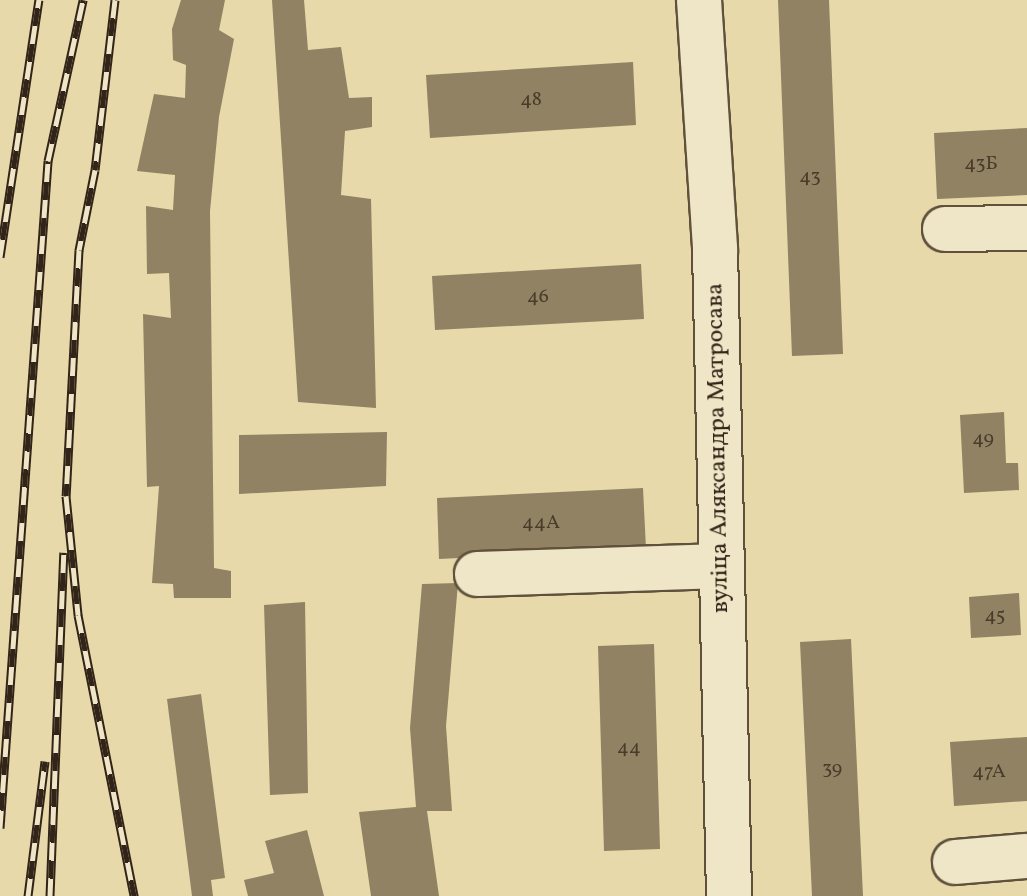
<!DOCTYPE html>
<html>
<head>
<meta charset="utf-8">
<style>
  body { margin:0 }
  #map { position:relative; width:1027px; height:896px; overflow:hidden; background:#e7d9a9; font-family:Vollkorn,serif }
  div>[style] { position:absolute }
  .building>* { inset:0; background:#908263 }
  .roads { filter:drop-shadow(2px 0 #5f513c) drop-shadow(-2px 0 #5f513c) drop-shadow(0 2px #5f513c) drop-shadow(0 -2px #5f513c) }
  .minor>* { height:44px; margin:-22px; padding:0 22px; transform-origin:22px; border-radius:22px; background:#efe6c7 }
  .rail>* { height:9px; margin-top:-4.5px; transform-origin:0; background:repeating-linear-gradient(90deg,#efe6c7 0 18px,#322418 0 36px); box-sizing:border-box; border-block:2px solid #322418 }
  span { translate:-50% -50%; white-space:nowrap; text-align:center; line-height:1.15; -webkit-text-stroke:6px #efe6c7; paint-order:stroke }
  .number-label { font-size:20px; color:#4a3c2b }
  .number-label span { -webkit-text-stroke-width:0 }
  .street-label { font-size:24px; color:#322418 }
</style>
</head>
<body>
<div id="map">
  <div class="building">
    <div style="clip-path:polygon(181px 0,225px 0,219px 30px,234px 39px,219px 117px,210px 211px,214px 568px,231px 571px,231px 598px,174px 598px,173px 584px,152px 583px,159px 486px,147px 487px,143px 314px,171px 318px,169px 273px,147px 274px,146px 206px,173px 210px,175px 175px,137px 171px,154px 94px,185px 98px,186px 65px,173px 60px,172px 29px)"></div>
    <div style="clip-path:polygon(272px 0,304px 0,308px 50px,341px 47px,349px 98px,372px 97px,372px 127px,345px 131px,341px 195px,371px 199px,376px 408px,298px 402px)"></div>
    <div style="clip-path:polygon(778px 0,829px 0,843px 354px,792px 356px)"></div>
    <div style="clip-path:polygon(633px 62px,636px 125px,430px 138px,426px 75px)"></div>
    <div style="clip-path:polygon(1027px 128px,1027px 195px,937px 199px,934px 133px)"></div>
    <div style="clip-path:polygon(641px 264px,644px 319px,435px 330px,432px 276px)"></div>
    <div style="clip-path:polygon(1004px 412px,1006px 463px,1018px 463px,1019px 490px,964px 493px,960px 415px)"></div>
    <div style="clip-path:polygon(387px 432px,386px 486px,239px 494px,239px 435px)"></div>
    <div style="clip-path:polygon(643px 488px,646px 549px,439px 559px,437px 498px)"></div>
    <div style="clip-path:polygon(458px 583px,446px 726px,452px 811px,427px 811px,439px 896px,371px 896px,359px 812px,416px 807px,410px 728px,422px 584px)"></div>
    <div style="clip-path:polygon(1019px 593px,1021px 635px,971px 638px,969px 597px)"></div>
    <div style="clip-path:polygon(305px 602px,308px 793px,270px 795px,264px 605px)"></div>
    <div style="clip-path:polygon(851px 639px,863px 896px,812px 896px,800px 642px)"></div>
    <div style="clip-path:polygon(654px 644px,660px 849px,604px 851px,598px 646px)"></div>
    <div style="clip-path:polygon(201px 694px,225px 878px,211px 880px,213px 896px,192px 896px,167px 699px)"></div>
    <div style="clip-path:polygon(1027px 737px,1027px 801px,954px 806px,950px 742px)"></div>
    <div style="clip-path:polygon(307px 830px,324px 896px,248px 896px,244px 880px,274px 873px,265px 841px)"></div>
  </div>
  <div class="roads">
    <div class="minor">
      <div style="left:699px;top:0;width:250px;rotate:86.3deg"></div>
      <div style="left:715px;top:249px;width:647px;rotate:88.76deg"></div>
      <div style="left:945px;top:229px;width:82px;rotate:-0.7deg"></div>
      <div style="left:477px;top:574px;width:245px;rotate:-1.9deg"></div>
      <div style="left:955px;top:862px;width:72px;rotate:-4.8deg"></div>
    </div>
  </div>
  <div class="rail">
    <div style="left:115px;top:0;width:171px;rotate:96.7deg"></div>
    <div style="left:95px;top:170px;width:82px;rotate:101.3deg"></div>
    <div style="left:79px;top:250px;width:246px;rotate:93deg"></div>
    <div style="left:66px;top:496px;width:120px;rotate:84.2deg"></div>
    <div style="left:78px;top:615px;width:287px;rotate:78.7deg"></div>
    <div style="left:0;top:257px;width:260px;rotate:-81.4deg"></div>
    <div style="left:0;top:828px;width:669px;rotate:-85.88deg"></div>
    <div style="left:48px;top:161px;width:165px;rotate:-77.7deg"></div>
    <div style="left:28px;top:896px;width:136px;rotate:-82.8deg"></div>
    <div style="left:50px;top:896px;width:344px;rotate:-87.7deg"></div>
  </div>
  <div class="number-label">
    <span style="left:531px;top:100px">48</span>
    <span style="left:981px;top:164px">43Б</span>
    <span style="left:810px;top:177px">43</span>
    <span style="left:538px;top:297px">46</span>
    <span style="left:983px;top:439px">49</span>
    <span style="left:541px;top:523px">44А</span>
    <span style="left:995px;top:616px">45</span>
    <span style="left:629px;top:748px">44</span>
    <span style="left:832px;top:769px">39</span>
    <span style="left:989px;top:772px">47А</span>
  </div>
  <div class="street-label">
    <span style="left:719px;top:448px;rotate:-91deg">вуліца Аляксандра Матросава</span>
  </div>
</div>
</body>
</html>
